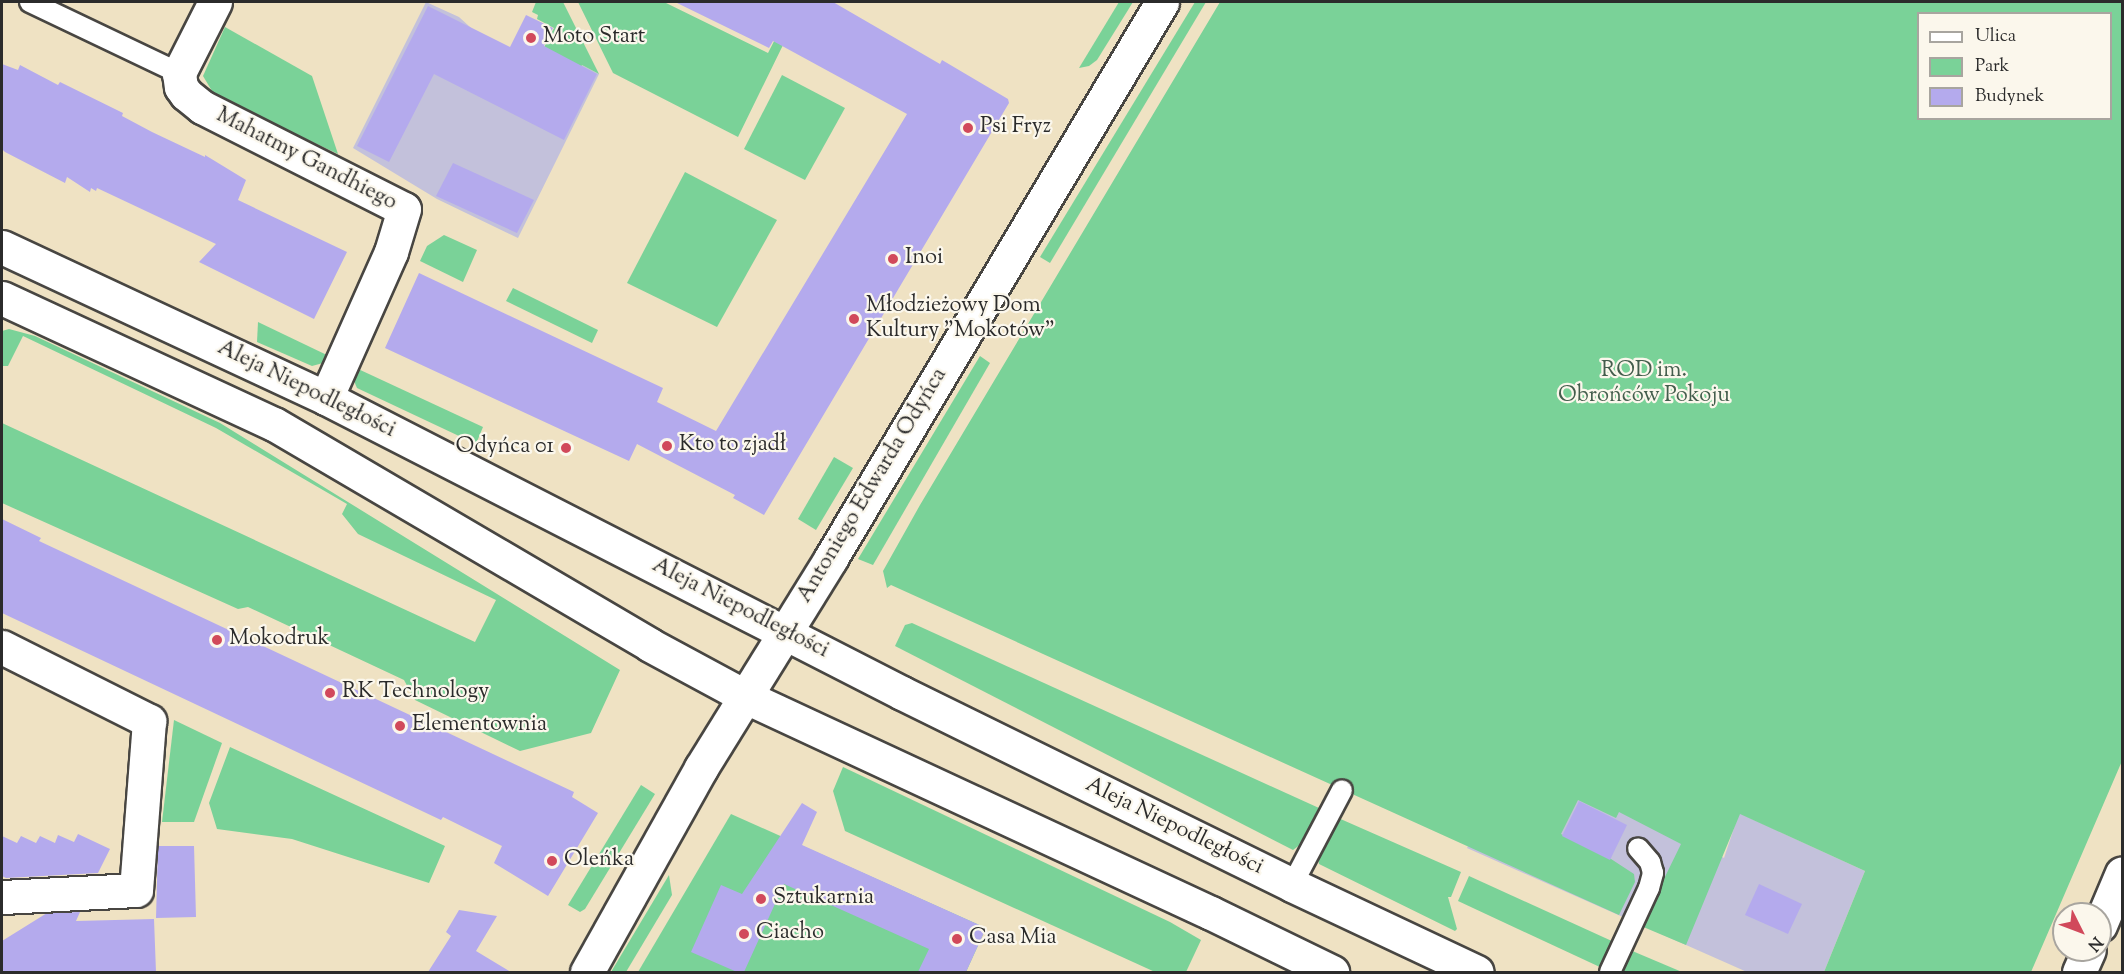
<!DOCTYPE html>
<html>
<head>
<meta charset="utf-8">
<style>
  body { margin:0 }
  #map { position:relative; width:2124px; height:974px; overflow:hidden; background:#efe2c3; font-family:"Sorts Mill Goudy",serif }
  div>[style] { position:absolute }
  .industrial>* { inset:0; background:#c3c1db }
  .green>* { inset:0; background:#7ad298 }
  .building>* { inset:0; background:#b4aaed }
  .roads { filter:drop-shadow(2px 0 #484642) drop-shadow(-2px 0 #484642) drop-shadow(0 2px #484642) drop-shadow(0 -2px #484642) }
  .service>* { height:20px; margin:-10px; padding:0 10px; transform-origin:10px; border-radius:10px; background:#fff }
  .minor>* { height:33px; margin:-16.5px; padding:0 16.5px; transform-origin:16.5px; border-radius:16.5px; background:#fff }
  .tertiary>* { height:33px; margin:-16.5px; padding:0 16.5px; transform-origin:16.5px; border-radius:16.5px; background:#fff }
  .secondary>* { height:33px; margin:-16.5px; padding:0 16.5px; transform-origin:16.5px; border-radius:16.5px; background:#fff }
  .dots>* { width:16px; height:16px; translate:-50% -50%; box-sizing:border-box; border:3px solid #fbf7ec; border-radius:50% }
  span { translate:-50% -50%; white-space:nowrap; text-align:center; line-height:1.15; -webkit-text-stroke:4.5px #fbf7ec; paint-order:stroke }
  .poi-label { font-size:22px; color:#2b2b2b }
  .left { translate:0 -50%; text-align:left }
  .right { translate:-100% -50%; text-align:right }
  .street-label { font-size:22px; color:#2b2b2b }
  .park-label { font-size:22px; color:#435d4c }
  .frame { position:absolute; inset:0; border:3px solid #2b2b2b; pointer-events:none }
  .legend { position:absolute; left:1917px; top:12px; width:195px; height:108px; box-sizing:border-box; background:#fbf7ec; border:2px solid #a8a59f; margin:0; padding:8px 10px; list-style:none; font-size:18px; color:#2b2b2b }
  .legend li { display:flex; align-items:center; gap:12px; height:30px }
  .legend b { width:30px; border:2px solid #a8a59f }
  .north { position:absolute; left:2052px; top:902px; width:60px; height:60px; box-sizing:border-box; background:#fbf7ec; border:2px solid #a8a59f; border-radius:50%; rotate:132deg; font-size:16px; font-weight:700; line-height:24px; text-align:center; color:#2b2b2b }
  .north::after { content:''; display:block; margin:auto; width:21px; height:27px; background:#d1495b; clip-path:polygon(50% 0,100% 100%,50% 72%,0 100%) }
</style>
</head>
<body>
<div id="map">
  <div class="industrial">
    <div style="clip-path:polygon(426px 2px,459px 17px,502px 56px,571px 87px,582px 65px,599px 74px,518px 238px,437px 199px,353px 148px)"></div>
    <div style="clip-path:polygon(1522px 747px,1724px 858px,1739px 813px,1865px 871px,1824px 972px,1747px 972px,1467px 848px)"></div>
  </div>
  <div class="green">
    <div style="clip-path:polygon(536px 2px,563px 2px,599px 74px,582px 65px,570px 88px,537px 61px,554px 28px,537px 19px,538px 15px,532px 12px)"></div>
    <div style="clip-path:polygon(578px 2px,664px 2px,768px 53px,794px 2px,804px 2px,738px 137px,613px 73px)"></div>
    <div style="clip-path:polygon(1119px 2px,1133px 2px,1097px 60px,1089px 66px,1079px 68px)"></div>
    <div style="clip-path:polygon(1195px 2px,1206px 2px,1050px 263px,1040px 257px)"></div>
    <div style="clip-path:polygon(evenodd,1220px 2px,2122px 2px,2122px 761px,2031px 972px,1824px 972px,1865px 871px,1740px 814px,1686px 945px,1641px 926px,1681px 844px,1619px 812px,1616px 818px,1578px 800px,1561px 834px,1608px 857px,1634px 874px,1635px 882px,1619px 915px,891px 585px,887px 588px,883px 571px,920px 505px,1220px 2px,1918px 14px,2110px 14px,2110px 118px,1918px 118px,1918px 14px)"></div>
    <div style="clip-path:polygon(225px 27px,312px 76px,338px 154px,215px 96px,203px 76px)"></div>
    <div style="clip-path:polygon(782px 75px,845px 108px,805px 180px,744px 149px)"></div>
    <div style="clip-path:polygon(685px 172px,777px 220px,717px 327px,627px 283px)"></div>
    <div style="clip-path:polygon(444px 235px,477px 250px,463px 282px,420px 261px,427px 246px)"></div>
    <div style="clip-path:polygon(513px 288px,598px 330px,592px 343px,506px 301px)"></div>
    <div style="clip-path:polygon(258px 322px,331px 357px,323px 363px,312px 366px,257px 342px)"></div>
    <div style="clip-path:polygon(9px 329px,35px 336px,220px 423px,620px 670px,591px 733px,520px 751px,415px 700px,404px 680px,248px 607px,238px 609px,2px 503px,2px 423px,475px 642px,496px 600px,358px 534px,342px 514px,347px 504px,216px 428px,23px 336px,8px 366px,2px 366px,2px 331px)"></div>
    <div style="clip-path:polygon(980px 356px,990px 363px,873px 565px,858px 559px)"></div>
    <div style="clip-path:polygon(356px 368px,483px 427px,476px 444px,357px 388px,354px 381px)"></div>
    <div style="clip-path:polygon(834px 457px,853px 468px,816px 530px,798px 519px)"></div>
    <div style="clip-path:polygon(912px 623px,1319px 808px,1301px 844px,1293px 850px,895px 646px,905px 625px)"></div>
    <div style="clip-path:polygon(174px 720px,222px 743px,194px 822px,162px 822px)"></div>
    <div style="clip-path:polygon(230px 747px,445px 846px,429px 883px,292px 839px,217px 829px,209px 803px)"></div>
    <div style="clip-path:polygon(843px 767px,1170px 922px,1201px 940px,1186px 972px,1155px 972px,845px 831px,833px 791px)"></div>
    <div style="clip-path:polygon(641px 785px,655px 794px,585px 909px,580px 912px,568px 905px)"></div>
    <div style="clip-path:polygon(731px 814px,986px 928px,966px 972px,638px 972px)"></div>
    <div style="clip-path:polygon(1336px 817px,1461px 872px,1451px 897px,1448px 897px,1457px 929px,1455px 931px,1319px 864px,1317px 853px)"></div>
    <div style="clip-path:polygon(669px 875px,672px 895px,626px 972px,611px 972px)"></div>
    <div style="clip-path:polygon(1469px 876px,1614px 942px,1602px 968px,1458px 901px)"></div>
    <div style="clip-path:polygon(1630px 950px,1682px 972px,1619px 972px)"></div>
  </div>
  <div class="building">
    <div style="clip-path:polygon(675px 2px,833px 2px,940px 64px,942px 60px,1008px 99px,1009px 103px,764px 515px,733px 498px,735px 495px,637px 444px,629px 461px,385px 348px,419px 273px,663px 388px,657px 402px,716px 431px,907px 114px,773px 41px,769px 48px)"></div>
    <div style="clip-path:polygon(428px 6px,510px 47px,526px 15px,553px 28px,544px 46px,597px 74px,564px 140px,434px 74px,389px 162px,357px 146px)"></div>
    <div style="clip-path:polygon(2px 64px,18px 70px,20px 65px,58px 85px,60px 82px,123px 113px,122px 116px,152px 132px,205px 157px,205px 155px,246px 180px,238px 200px,347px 252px,314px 319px,199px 262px,216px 244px,97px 188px,96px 191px,91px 188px,90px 192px,67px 177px,65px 183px,5px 152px,2px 149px)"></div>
    <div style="clip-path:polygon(453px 163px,534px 200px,517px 233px,436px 196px)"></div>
    <div style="clip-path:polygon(2px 519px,41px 538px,39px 541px,574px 792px,572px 797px,598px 813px,548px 896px,494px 863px,502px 846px,443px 817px,441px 820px,2px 613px)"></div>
    <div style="clip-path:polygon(1579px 801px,1627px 825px,1610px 860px,1562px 836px)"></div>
    <div style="clip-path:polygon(802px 803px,817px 812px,802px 845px,986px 928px,966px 972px,918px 972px,929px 949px,784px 884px,744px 972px,737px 972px,691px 952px,721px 885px,742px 894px)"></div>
    <div style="clip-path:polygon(78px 834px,110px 849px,98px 873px,6px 878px,2px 876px,2px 836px,17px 843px,21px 836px,36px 843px,40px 836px,55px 843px,58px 835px,74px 842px)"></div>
    <div style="clip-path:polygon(158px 846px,194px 846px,196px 917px,156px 918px)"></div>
    <div style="clip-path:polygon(1759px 884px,1802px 904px,1788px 934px,1745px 915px)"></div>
    <div style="clip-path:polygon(459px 910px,497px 916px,476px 951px,511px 972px,428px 972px,451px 936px,446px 932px)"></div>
    <div style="clip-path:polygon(80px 912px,76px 921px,154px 919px,156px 972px,2px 972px,2px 941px,47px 913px)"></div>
  </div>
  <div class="roads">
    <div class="service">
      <div style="left:30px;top:2px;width:165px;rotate:25.5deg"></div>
      <div style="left:1292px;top:885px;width:107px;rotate:-62.2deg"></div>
      <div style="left:1610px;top:972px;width:93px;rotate:-65.1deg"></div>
      <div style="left:1649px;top:888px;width:16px;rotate:-75deg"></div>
      <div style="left:1653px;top:873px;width:11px;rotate:-105deg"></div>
      <div style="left:1650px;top:862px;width:18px;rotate:-131deg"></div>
    </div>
    <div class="minor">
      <div style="left:215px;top:2px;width:80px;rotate:116.9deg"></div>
      <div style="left:179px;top:73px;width:14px;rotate:82deg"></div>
      <div style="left:181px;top:87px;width:9px;rotate:54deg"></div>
      <div style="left:186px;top:94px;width:21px;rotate:39deg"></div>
      <div style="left:202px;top:107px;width:226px;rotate:26.8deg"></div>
      <div style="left:404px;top:209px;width:45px;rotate:106.8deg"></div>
      <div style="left:391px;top:252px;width:160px;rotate:114deg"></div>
      <div style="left:2px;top:647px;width:165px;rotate:26.7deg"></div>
      <div style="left:149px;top:721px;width:169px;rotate:94.4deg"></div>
      <div style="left:136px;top:890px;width:134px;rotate:177deg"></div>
      <div style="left:2100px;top:925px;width:56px;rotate:-67.1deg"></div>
      <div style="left:2079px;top:972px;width:24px;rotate:-66deg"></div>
    </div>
    <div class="tertiary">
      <div style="left:587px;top:972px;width:234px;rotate:-60.8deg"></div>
      <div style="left:701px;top:768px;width:247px;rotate:-58.2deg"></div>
      <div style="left:831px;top:558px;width:647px;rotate:-59.23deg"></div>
    </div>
    <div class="secondary">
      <div style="left:2px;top:247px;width:357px;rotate:25deg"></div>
      <div style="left:326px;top:398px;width:647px;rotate:27.12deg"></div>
      <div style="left:902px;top:693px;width:435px;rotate:26.2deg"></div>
      <div style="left:1292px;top:885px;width:204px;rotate:25.2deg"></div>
      <div style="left:2px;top:298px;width:300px;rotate:24.9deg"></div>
      <div style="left:274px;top:424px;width:436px;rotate:30.4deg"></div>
      <div style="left:650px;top:645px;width:109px;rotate:28.4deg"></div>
      <div style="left:746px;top:697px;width:513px;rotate:24.92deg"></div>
      <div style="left:1211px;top:913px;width:135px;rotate:26deg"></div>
    </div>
  </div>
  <div class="dots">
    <div style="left:531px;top:38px;background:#d1495b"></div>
    <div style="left:968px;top:128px;background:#d1495b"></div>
    <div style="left:893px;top:259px;background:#d1495b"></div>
    <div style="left:854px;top:319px;background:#d1495b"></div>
    <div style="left:667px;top:446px;background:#d1495b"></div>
    <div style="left:566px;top:448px;background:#d1495b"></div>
    <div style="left:217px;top:640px;background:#d1495b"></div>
    <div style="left:330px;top:693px;background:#d1495b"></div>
    <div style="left:400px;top:726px;background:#d1495b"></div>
    <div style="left:552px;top:861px;background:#d1495b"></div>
    <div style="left:761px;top:899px;background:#d1495b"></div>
    <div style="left:744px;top:934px;background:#d1495b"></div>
    <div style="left:957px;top:939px;background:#d1495b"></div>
  </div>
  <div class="poi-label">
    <span class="left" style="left:543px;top:38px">Moto Start</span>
    <span class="left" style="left:980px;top:128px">Psi Fryz</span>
    <span class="left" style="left:905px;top:259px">Inoi</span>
    <span class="left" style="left:866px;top:319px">Młodzieżowy Dom<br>Kultury "Mokotów"</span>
    <span class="left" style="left:679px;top:446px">Kto to zjadł</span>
    <span class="right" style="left:554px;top:448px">Odyńca 01</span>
    <span class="left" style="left:229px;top:640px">Mokodruk</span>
    <span class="left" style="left:342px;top:693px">RK Technology</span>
    <span class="left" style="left:412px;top:726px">Elementownia</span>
    <span class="left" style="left:564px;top:861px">Oleńka</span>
    <span class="left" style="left:773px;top:899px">Sztukarnia</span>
    <span class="left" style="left:756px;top:934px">Ciacho</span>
    <span class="left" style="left:969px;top:939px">Casa Mia</span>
  </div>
  <div class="street-label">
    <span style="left:306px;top:160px;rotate:27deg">Mahatmy Gandhiego</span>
    <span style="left:306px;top:390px;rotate:26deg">Aleja Niepodległości</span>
    <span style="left:873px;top:486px;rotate:-59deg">Antoniego Edwarda Odyńca</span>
    <span style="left:740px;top:609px;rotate:27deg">Aleja Niepodległości</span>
    <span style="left:1174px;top:827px;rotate:26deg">Aleja Niepodległości</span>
  </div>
  <div class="park-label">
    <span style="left:1644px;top:384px">ROD im.<br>Obrońców Pokoju</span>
  </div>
  <div class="frame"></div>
  <ul class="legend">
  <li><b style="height:8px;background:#fff"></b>Ulica</li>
  <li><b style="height:16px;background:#7ad298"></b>Park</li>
  <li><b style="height:16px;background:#b4aaed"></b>Budynek</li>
  </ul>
  <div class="north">N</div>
</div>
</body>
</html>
